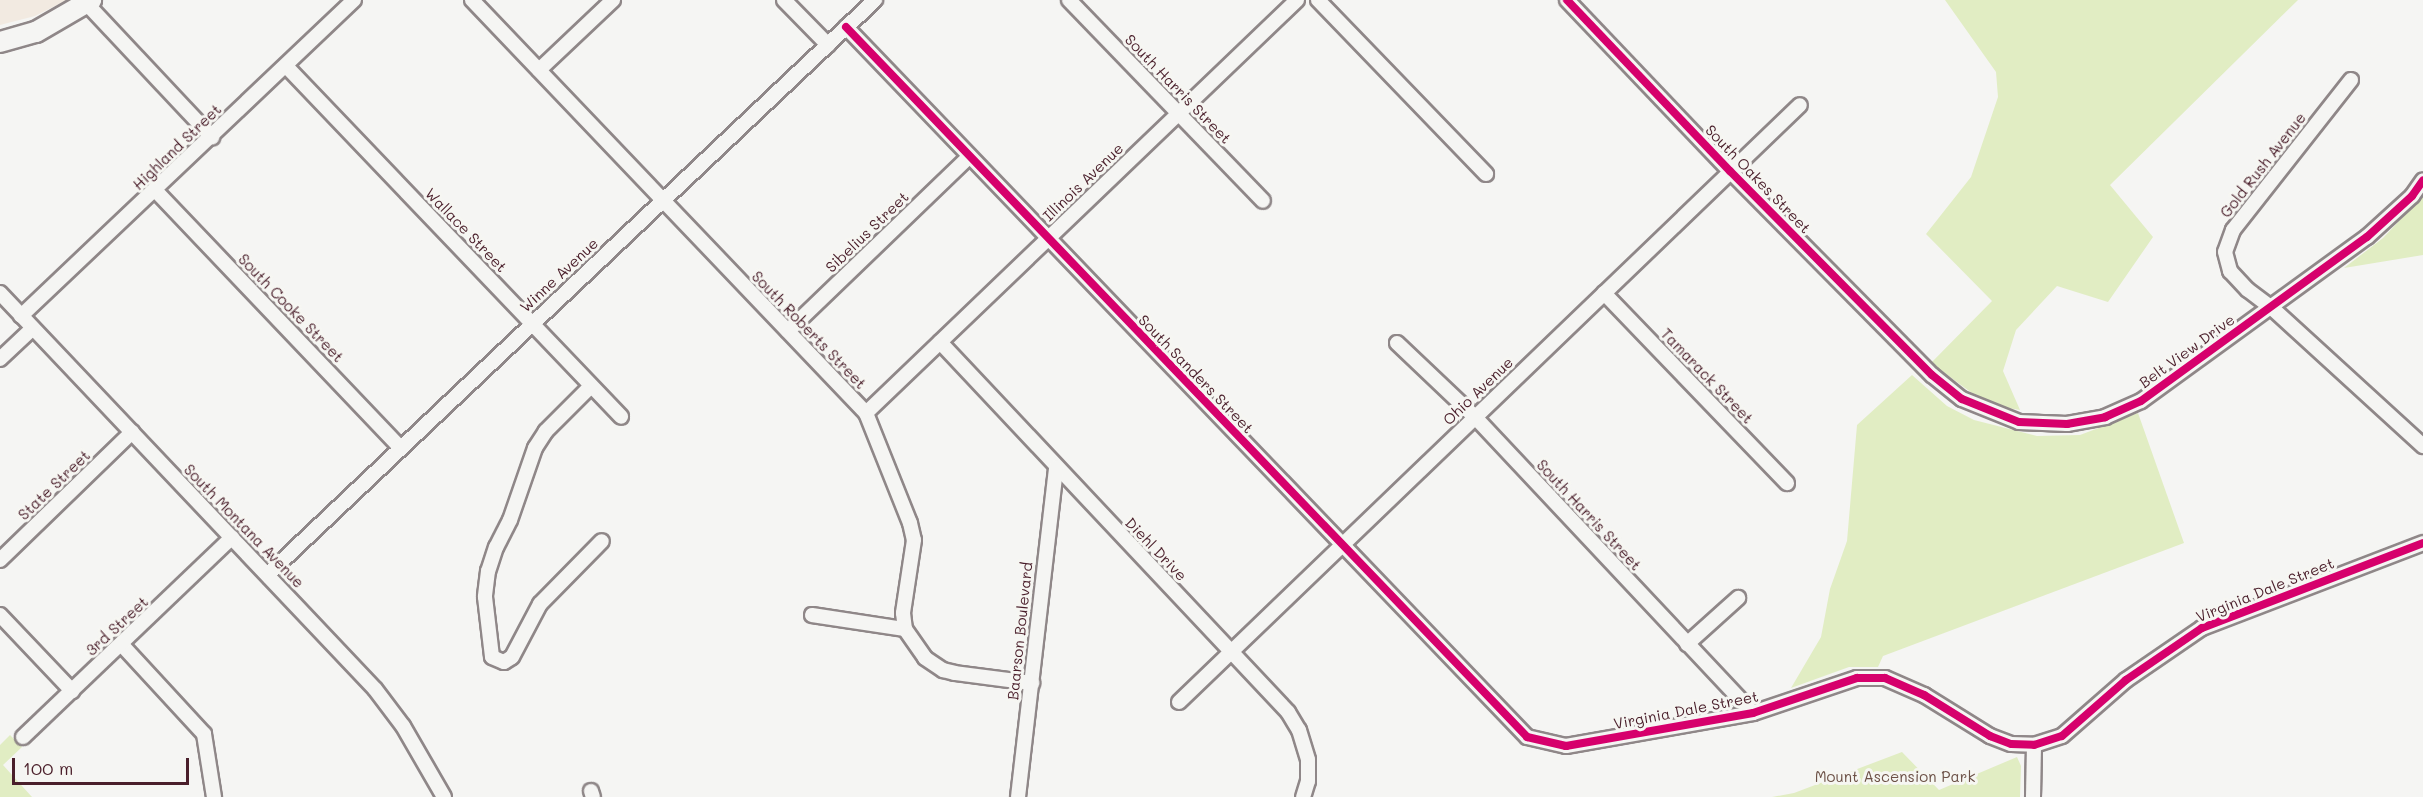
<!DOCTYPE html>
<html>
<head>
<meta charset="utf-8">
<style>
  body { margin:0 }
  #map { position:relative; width:2423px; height:797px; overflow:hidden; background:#f5f5f3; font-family:Mali,sans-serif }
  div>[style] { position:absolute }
  .built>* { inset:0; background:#f2eae1 }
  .green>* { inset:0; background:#e1edc3 }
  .roads { filter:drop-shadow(2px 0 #8f8788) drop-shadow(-2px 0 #8f8788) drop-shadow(0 2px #8f8788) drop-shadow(0 -2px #8f8788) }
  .street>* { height:14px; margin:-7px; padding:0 7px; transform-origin:7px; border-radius:7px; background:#f5f5f3 }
  .secondary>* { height:20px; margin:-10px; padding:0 10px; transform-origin:10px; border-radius:10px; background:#f5f5f3 }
  .cycleway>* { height:8px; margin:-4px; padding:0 4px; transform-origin:4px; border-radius:4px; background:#d6006c }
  span { translate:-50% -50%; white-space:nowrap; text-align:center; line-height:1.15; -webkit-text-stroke:6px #f6f6f2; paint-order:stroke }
  .street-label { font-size:15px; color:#4a1f2b }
  .park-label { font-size:15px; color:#6c5147 }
  .scale { position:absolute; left:12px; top:758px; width:177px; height:27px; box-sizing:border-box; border:3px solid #4a1f2b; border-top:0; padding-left:8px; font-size:18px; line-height:21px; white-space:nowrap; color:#4a1f2b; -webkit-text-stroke:4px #f6f6f2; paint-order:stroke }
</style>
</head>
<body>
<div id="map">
  <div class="built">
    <div style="clip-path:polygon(0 0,67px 0,35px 16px,0 25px)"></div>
  </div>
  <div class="green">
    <div style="clip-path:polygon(1945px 0,2298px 0,2110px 185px,2153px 237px,2108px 302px,2057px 286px,2016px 330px,2003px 371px,2020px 410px,1996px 406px,1976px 396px,1931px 363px,1992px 301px,1926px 234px,1971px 177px,1998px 97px,1996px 72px)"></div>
    <div style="clip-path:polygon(2423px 196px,2423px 255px,2344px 268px,2383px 238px)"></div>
    <div style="clip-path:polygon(1912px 375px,1947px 406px,1974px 420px,2037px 436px,2080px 435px,2138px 413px,2184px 543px,1883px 656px,1878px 667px,1849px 667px,1791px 688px,1821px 637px,1830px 589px,1847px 541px,1857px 425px)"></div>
    <div style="clip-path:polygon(10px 735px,22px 747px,3px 765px,32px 797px,0 797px,0 745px)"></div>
    <div style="clip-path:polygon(1902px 752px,1939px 790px,2017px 757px,2021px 766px,2020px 797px,1772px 797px,1794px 793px)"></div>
  </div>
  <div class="roads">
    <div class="street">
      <div style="left:472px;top:0;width:571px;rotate:46.35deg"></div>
      <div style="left:866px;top:413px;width:118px;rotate:68.2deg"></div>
      <div style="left:910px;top:523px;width:17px;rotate:77deg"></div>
      <div style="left:914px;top:540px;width:74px;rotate:98.6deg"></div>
      <div style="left:903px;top:613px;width:16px;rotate:83deg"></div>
      <div style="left:905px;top:629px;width:35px;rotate:55deg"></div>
      <div style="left:925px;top:658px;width:22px;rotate:34deg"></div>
      <div style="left:943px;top:670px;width:12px;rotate:14deg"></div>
      <div style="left:955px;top:673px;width:78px;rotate:7.4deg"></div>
      <div style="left:784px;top:0;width:63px;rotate:45.6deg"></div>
      <div style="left:1069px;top:0;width:279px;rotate:46deg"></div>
      <div style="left:1318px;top:0;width:242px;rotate:46deg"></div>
      <div style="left:1567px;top:0;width:236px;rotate:46.4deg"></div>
      <div style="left:1730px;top:171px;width:287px;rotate:45.3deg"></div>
      <div style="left:1932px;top:375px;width:38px;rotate:39deg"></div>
      <div style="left:1962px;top:399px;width:61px;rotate:22deg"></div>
      <div style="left:2019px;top:422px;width:48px;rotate:2.4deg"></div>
      <div style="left:2067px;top:424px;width:39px;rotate:-10deg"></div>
      <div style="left:2105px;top:417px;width:39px;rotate:-24deg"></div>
      <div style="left:2141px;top:401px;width:279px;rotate:-36deg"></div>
      <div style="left:2367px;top:237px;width:61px;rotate:-42.3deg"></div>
      <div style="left:2412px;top:196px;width:19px;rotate:-55deg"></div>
      <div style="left:87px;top:4px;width:183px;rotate:46.8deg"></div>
      <div style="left:846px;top:27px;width:984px;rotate:46.19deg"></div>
      <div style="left:1527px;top:737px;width:40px;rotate:13deg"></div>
      <div style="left:1566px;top:746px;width:190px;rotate:-10deg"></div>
      <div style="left:1753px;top:713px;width:110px;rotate:-18.6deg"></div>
      <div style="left:1857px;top:678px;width:28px"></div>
      <div style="left:1885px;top:678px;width:43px;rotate:23.6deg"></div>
      <div style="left:1924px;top:695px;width:78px;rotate:31.8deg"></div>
      <div style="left:1990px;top:736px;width:22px;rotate:21deg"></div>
      <div style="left:2011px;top:744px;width:23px;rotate:2deg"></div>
      <div style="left:2034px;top:745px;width:29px;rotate:-18deg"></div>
      <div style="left:2062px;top:736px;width:85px;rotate:-41.2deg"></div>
      <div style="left:2126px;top:680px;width:92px;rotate:-34.4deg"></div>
      <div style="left:2202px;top:628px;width:237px;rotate:-21deg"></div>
      <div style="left:286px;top:66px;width:485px;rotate:46.3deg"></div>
      <div style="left:539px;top:70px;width:102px;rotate:-43.4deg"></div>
      <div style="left:2351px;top:80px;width:191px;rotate:128.2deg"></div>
      <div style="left:2233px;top:230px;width:23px;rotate:110deg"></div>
      <div style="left:2225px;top:252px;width:20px;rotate:75deg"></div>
      <div style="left:2230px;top:271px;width:26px;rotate:47deg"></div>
      <div style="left:2248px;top:290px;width:30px;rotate:37deg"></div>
      <div style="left:2272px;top:308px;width:205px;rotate:42.4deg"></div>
      <div style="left:156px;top:191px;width:355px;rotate:46.4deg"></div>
      <div style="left:0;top:293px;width:545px;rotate:46.56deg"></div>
      <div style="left:375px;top:689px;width:46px;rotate:52.9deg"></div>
      <div style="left:403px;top:726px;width:82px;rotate:60deg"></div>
      <div style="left:1604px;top:293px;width:264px;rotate:46.1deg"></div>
      <div style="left:21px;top:316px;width:459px;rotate:-43.5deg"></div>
      <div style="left:788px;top:331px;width:252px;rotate:-43.9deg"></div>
      <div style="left:940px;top:342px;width:508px;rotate:46.76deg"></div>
      <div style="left:1288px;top:712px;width:21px;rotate:59deg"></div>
      <div style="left:1299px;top:730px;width:31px;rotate:73deg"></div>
      <div style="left:1308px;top:760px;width:21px;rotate:90deg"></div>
      <div style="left:1308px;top:781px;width:17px;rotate:107deg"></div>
      <div style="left:1397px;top:343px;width:108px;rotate:43.5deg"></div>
      <div style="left:1475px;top:417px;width:406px;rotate:46.8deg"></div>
      <div style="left:0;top:359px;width:45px;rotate:-43.2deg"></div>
      <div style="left:591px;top:386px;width:64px;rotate:135deg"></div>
      <div style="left:546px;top:431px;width:20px;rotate:123deg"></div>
      <div style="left:535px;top:448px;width:76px;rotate:109.1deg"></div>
      <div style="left:510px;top:520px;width:30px;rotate:117deg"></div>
      <div style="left:496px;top:547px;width:25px;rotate:108deg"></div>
      <div style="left:488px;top:571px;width:26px;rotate:97deg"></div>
      <div style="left:485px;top:597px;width:60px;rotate:83.3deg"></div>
      <div style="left:492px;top:657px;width:13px;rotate:23deg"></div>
      <div style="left:504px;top:662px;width:9px;rotate:-32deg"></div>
      <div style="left:512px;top:657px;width:60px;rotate:-62.2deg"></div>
      <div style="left:540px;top:604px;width:88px;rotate:-45.5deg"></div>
      <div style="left:866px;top:413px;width:597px;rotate:-43.78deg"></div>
      <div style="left:0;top:560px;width:184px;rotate:-44.1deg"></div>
      <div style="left:267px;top:575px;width:837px;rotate:-43.4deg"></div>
      <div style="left:0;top:615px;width:105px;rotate:46.5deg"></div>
      <div style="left:812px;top:615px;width:94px;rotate:8.6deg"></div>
      <div style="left:1687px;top:644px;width:69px;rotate:-42deg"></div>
      <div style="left:122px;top:645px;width:121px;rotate:47.3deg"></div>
      <div style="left:204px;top:734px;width:64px;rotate:81deg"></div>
      <div style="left:1179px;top:702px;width:861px;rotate:-43.87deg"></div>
      <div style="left:23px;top:737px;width:289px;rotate:-43.7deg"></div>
      <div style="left:591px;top:791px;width:6px;rotate:72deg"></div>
      <div style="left:1018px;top:797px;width:332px;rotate:-83.4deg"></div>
      <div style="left:2033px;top:797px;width:52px;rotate:-88.9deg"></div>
    </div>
    <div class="secondary">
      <div style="left:0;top:42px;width:37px;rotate:-16deg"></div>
      <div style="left:36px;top:32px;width:64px;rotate:-30.2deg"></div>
    </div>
  </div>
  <div class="cycleway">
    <div style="left:1567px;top:0;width:236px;rotate:46.4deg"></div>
    <div style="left:1730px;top:171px;width:287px;rotate:45.3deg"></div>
    <div style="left:1932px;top:375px;width:38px;rotate:39deg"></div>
    <div style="left:1962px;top:399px;width:61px;rotate:22deg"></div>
    <div style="left:2019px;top:422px;width:48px;rotate:2.4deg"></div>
    <div style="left:2067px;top:424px;width:39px;rotate:-10deg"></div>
    <div style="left:2105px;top:417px;width:39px;rotate:-24deg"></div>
    <div style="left:2141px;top:401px;width:279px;rotate:-36deg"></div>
    <div style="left:2367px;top:237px;width:61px;rotate:-42.3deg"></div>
    <div style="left:2412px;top:196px;width:19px;rotate:-55deg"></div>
    <div style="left:846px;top:27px;width:984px;rotate:46.19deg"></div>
    <div style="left:1527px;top:737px;width:40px;rotate:13deg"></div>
    <div style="left:1566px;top:746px;width:190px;rotate:-10deg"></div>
    <div style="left:1753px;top:713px;width:110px;rotate:-18.6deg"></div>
    <div style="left:1857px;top:678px;width:28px"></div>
    <div style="left:1885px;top:678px;width:43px;rotate:23.6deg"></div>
    <div style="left:1924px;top:695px;width:78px;rotate:31.8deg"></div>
    <div style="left:1990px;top:736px;width:22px;rotate:21deg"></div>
    <div style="left:2011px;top:744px;width:23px;rotate:2deg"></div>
    <div style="left:2034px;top:745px;width:29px;rotate:-18deg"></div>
    <div style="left:2062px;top:736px;width:85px;rotate:-41.2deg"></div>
    <div style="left:2126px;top:680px;width:92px;rotate:-34.4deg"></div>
    <div style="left:2202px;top:628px;width:237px;rotate:-21deg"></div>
  </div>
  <div class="street-label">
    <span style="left:1178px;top:89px;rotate:46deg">South Harris Street</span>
    <span style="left:177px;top:147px;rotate:-44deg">Highland Street</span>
    <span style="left:2263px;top:165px;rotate:-52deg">Gold Rush Avenue</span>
    <span style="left:1758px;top:179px;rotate:46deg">South Oakes Street</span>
    <span style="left:1083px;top:182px;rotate:-44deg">Illinois Avenue</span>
    <span style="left:466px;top:230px;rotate:46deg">Wallace Street</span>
    <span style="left:867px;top:232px;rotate:-44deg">Sibelius Street</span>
    <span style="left:559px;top:275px;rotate:-43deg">Winne Avenue</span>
    <span style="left:291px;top:308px;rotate:46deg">South Cooke Street</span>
    <span style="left:809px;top:330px;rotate:46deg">South Roberts Street</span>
    <span style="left:2187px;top:351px;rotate:-36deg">Belt View Drive</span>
    <span style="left:1196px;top:374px;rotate:46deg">South Sanders Street</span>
    <span style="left:1707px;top:376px;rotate:46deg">Tamarack Street</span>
    <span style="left:1478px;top:391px;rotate:-44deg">Ohio Avenue</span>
    <span style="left:54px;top:485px;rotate:-44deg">State Street</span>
    <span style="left:1589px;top:515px;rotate:47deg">South Harris Street</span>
    <span style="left:244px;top:526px;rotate:46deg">South Montana Avenue</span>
    <span style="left:1156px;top:549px;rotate:46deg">Diehl Drive</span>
    <span style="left:2265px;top:590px;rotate:-22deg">Virginia Dale Street</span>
    <span style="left:117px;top:626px;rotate:-43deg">3rd Street</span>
    <span style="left:1020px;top:631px;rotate:-84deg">Baarson Boulevard</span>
    <span style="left:1686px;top:710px;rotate:-11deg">Virginia Dale Street</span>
  </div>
  <div class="park-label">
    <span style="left:1895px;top:777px">Mount Ascension Park</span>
  </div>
  <div class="scale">100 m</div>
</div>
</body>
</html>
